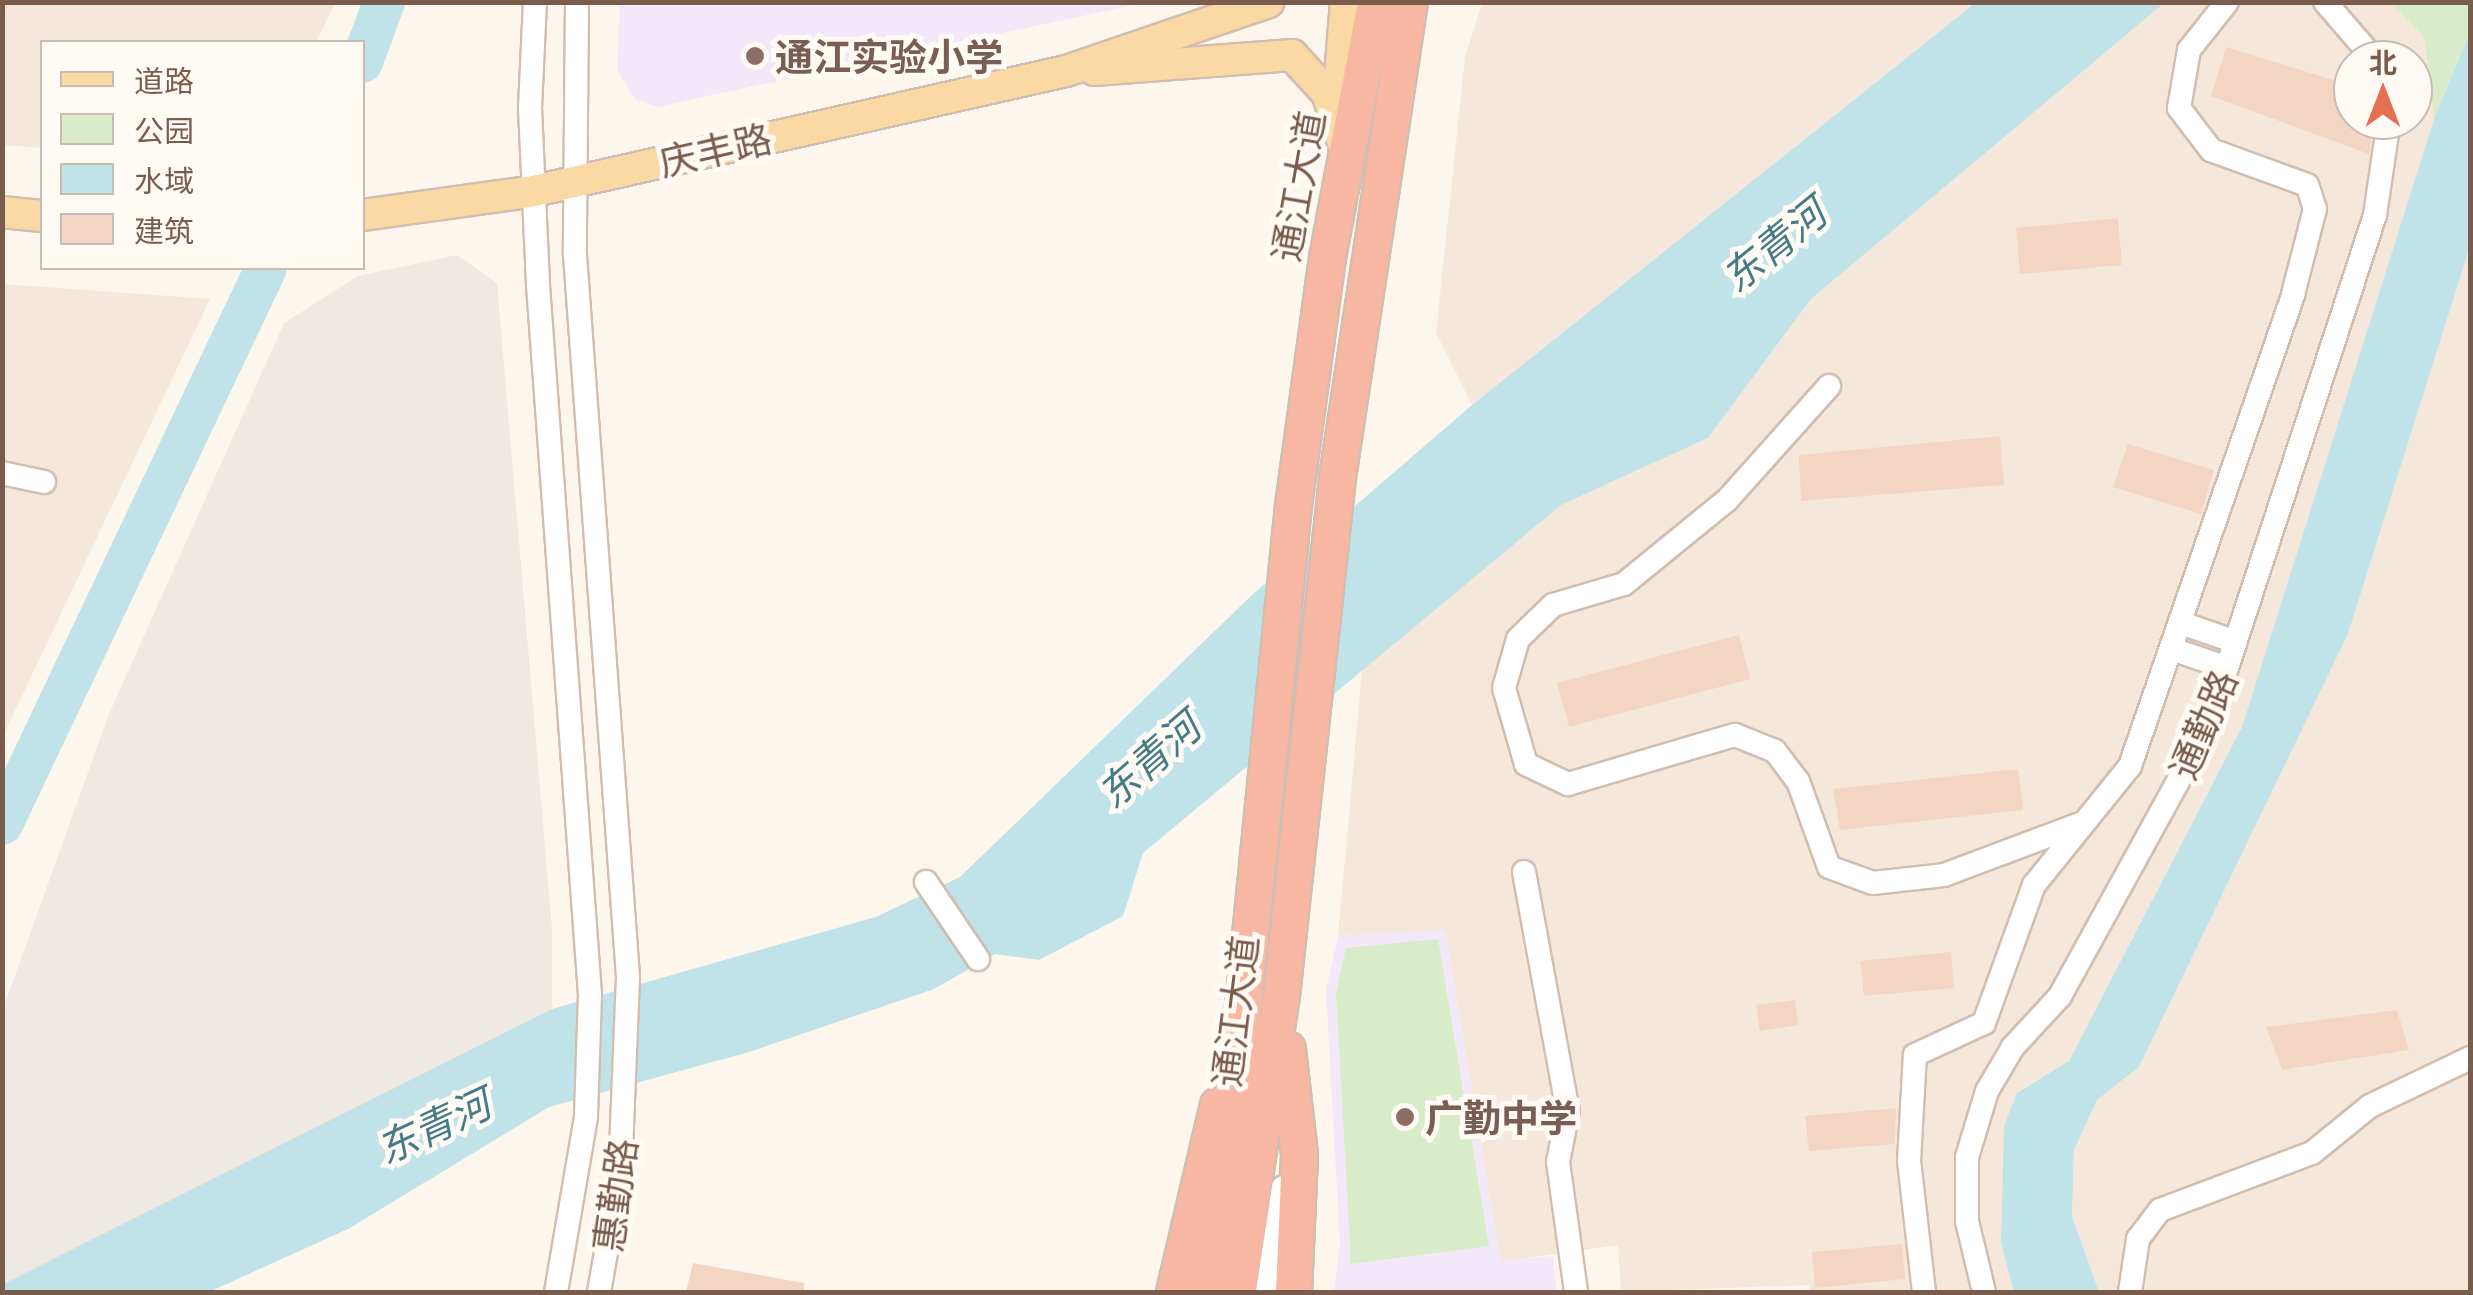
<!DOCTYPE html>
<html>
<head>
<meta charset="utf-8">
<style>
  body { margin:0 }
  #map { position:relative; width:2473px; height:1295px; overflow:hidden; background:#fdf6ec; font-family:Commissioner,"Noto Sans SC",sans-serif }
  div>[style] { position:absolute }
  .residential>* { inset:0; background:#f5e8da }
  .industrial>* { inset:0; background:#efe9e4 }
  .education>* { inset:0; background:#f3e8fa }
  .green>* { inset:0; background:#d8ecc9 }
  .water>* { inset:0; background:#bfe3e8 }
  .river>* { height:42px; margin:-21px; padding:0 21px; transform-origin:21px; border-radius:21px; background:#bfe3e8 }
  .building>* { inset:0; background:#f3d5c3 }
  .roads { filter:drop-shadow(2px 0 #d1beb0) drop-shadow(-2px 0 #d1beb0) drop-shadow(0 2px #d1beb0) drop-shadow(0 -2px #d1beb0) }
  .minor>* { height:22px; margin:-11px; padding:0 11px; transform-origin:11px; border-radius:11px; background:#fff }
  .major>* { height:30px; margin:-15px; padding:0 15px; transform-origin:15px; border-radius:15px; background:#fbd9a5 }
  .highway>* { height:35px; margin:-17.5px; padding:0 17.5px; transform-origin:17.5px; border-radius:17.5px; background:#f7b7a3 }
  .dots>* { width:28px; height:28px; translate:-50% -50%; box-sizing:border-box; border:5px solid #fffaf3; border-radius:50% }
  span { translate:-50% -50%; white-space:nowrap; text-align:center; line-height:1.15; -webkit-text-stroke:10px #fffaf3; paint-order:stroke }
  .education-label { font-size:38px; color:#785e54; font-weight:700 }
  .left { translate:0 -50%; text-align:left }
  .street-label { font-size:38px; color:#7a5c4d }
  .water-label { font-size:40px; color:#437c86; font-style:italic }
  .frame { position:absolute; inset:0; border:5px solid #7a5c4d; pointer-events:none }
  .legend { position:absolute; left:40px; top:40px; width:325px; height:230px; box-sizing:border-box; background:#fffaf3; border:2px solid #cabbb1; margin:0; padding:12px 18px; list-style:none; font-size:30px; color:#7a5c4d }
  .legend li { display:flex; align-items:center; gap:20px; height:50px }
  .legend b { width:50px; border:2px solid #cabbb1 }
  .north { position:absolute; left:2333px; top:40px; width:100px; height:100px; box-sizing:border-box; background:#fffaf3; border:2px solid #cabbb1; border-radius:50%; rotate:0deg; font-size:28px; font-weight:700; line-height:40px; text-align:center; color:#7a5c4d }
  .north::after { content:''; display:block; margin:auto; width:35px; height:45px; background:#e76f51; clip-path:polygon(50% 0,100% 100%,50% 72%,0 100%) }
</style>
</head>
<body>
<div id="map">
  <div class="residential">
    <div style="clip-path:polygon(2px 3px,3px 2px,335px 3px,316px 42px,42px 42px,42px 148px,3px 145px)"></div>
    <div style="clip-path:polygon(1482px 3px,1975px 3px,1472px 405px,1436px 333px,1465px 57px)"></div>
    <div style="clip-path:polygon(evenodd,2163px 3px,2392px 3px,2424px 37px,2434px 119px,2242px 727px,2069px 1061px,2017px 1093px,2001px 1243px,2014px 1292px,1811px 1292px,1809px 1285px,1621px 1292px,1618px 1245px,1500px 1262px,1445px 931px,1338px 936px,1362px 670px,1561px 505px,1708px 438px,1811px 299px,2163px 3px,2353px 60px,2413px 60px,2413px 120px,2353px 120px,2353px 60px)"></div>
    <div style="clip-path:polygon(2470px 246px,2470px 1292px,2099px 1292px,2072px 1216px,2074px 1150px,2097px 1100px,2139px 1067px,2348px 634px)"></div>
    <div style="clip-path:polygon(3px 284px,210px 299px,3px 736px)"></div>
  </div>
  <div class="industrial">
    <div style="clip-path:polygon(457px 255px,497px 283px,552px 929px,552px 1009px,3px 1284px,3px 1009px,109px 714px,284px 323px,358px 276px)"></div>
  </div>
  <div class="education">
    <div style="clip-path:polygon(620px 3px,620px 2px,1143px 3px,657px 107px,635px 99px,617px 70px)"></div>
    <div style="clip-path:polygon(1445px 930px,1500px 1261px,1553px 1256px,1557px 1292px,1334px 1292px,1340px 1244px,1326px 990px,1338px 936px)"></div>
  </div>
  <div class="green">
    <div style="clip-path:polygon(2392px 3px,2470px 3px,2470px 32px,2434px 119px,2424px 37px)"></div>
    <div style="clip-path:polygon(1438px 939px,1489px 1246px,1351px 1264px,1336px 993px,1346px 948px)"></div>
  </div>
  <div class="water">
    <div style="clip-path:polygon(1975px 3px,2164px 3px,1811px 299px,1708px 438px,1561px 505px,1143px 853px,1123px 916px,1039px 960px,995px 954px,934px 989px,749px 1052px,549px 1107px,348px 1229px,209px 1292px,3px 1292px,3px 1284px,552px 1009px,876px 917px,960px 877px,1252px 595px,1472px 405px)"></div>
    <div style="clip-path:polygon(2470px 32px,2470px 246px,2348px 634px,2139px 1067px,2097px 1100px,2074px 1150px,2072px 1216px,2099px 1292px,2014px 1292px,2001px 1243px,2004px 1126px,2017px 1093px,2069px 1061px,2242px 727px,2434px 119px)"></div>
  </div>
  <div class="river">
    <div style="left:362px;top:62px;width:64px;rotate:-69.9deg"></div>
    <div style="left:2px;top:824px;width:615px;rotate:-64.6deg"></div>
  </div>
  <div class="building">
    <div style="clip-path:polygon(2226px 47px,2353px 86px,2353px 120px,2374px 120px,2369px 154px,2211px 96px)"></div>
    <div style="clip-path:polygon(2118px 218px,2122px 265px,2020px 274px,2016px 228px)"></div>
    <div style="clip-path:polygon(2000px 436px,2004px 485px,1801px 501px,1799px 455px)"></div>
    <div style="clip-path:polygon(2128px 444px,2214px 470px,2201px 514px,2113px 487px)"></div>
    <div style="clip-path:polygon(1739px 635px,1750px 679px,1569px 727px,1557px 683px)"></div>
    <div style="clip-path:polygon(2018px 769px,2023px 810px,1840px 830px,1833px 789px)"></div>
    <div style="clip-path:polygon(1951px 952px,1954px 988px,1864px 996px,1860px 961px)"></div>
    <div style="clip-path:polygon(1795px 1000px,1798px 1025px,1760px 1031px,1756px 1005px)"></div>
    <div style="clip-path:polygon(2397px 1010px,2409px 1050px,2282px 1070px,2266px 1027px)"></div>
    <div style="clip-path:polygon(1896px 1108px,1895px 1144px,1809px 1151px,1805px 1116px)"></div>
    <div style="clip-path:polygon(1902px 1244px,1905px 1279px,1815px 1288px,1812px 1252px)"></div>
    <div style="clip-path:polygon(693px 1263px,804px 1283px,804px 1292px,686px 1292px)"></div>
  </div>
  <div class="roads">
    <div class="minor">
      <div style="left:535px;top:2px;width:106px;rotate:92.7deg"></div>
      <div style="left:530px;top:108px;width:177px;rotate:87.4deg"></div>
      <div style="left:538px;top:285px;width:711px;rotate:85.81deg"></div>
      <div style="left:590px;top:994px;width:123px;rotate:91.9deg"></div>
      <div style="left:586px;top:1117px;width:178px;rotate:99.7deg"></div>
      <div style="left:577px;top:2px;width:253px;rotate:90.5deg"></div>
      <div style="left:575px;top:255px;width:724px;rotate:85.8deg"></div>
      <div style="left:628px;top:977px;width:196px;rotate:92.3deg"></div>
      <div style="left:620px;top:1173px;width:121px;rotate:100deg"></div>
      <div style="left:2325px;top:2px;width:77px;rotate:49.2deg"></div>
      <div style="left:1829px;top:386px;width:153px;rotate:131.8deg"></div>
      <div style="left:1727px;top:500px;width:133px;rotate:140.8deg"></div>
      <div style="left:1624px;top:584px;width:74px;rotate:163.5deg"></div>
      <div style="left:1553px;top:605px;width:49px;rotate:135.8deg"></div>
      <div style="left:1518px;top:639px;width:51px;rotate:105.9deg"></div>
      <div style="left:1504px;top:688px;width:79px;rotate:73.9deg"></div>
      <div style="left:1526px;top:764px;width:47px;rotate:25.5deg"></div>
      <div style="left:1568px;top:784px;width:174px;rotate:-16.4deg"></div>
      <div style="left:1735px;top:735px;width:43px;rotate:21.8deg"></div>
      <div style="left:1775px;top:751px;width:38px;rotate:53deg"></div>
      <div style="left:1798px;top:781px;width:91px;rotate:70.2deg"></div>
      <div style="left:1829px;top:867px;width:47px;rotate:20deg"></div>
      <div style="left:1873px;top:883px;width:71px;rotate:-6.4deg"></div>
      <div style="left:1944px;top:875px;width:145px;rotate:-20.6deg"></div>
      <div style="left:2px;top:473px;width:43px;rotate:12.1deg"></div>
      <div style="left:2181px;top:623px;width:58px;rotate:19.1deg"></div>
      <div style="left:2172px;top:649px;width:58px;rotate:19.1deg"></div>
      <div style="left:1524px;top:872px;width:243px;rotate:79.6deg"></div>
      <div style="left:1568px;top:1111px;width:52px;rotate:101.1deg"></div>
      <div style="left:1558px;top:1162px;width:131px;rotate:82.1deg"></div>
      <div style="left:926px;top:882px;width:93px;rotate:56deg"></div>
      <div style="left:1267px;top:1292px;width:106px;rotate:-81.3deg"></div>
      <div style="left:1924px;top:1292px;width:132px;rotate:-96.5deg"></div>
      <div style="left:1909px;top:1161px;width:106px;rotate:-86.8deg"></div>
      <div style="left:1915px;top:1055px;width:76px;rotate:-24.9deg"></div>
      <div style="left:1984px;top:1023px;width:147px;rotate:-70.1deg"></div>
      <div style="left:2034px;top:885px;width:153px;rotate:-51.1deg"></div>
      <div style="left:2130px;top:766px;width:499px;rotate:-70.9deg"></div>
      <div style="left:2293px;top:294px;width:88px;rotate:-75.5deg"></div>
      <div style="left:2315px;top:209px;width:25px;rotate:-108deg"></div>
      <div style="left:2307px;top:185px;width:102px;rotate:-160deg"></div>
      <div style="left:2211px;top:150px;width:53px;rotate:-127.3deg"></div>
      <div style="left:2179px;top:108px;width:59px;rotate:-80.2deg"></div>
      <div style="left:2189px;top:50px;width:61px;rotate:-51.6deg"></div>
      <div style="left:1984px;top:1292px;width:73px;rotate:-103.5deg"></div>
      <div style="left:1967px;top:1221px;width:64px;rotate:-90deg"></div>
      <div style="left:1967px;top:1157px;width:69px;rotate:-73.1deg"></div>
      <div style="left:1987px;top:1091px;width:51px;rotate:-59.4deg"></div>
      <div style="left:2013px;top:1047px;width:69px;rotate:-47.3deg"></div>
      <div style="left:2060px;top:996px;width:305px;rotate:-61.2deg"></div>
      <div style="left:2207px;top:729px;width:541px;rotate:-71.9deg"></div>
      <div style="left:2375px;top:215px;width:96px;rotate:-81.6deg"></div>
      <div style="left:2130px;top:1292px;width:54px;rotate:-81.4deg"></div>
      <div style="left:2138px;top:1239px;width:36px;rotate:-53deg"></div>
      <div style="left:2160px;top:1210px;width:162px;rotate:-20.6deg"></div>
      <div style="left:2312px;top:1153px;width:75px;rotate:-39deg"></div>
      <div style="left:2370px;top:1106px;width:111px;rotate:-25.6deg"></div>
    </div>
    <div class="major">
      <div style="left:1094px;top:70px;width:199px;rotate:-4.3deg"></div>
      <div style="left:1292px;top:55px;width:52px;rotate:47.4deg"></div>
      <div style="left:1327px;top:93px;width:62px;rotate:72.1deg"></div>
      <div style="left:1337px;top:113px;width:111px;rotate:-85.4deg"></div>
      <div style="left:2px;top:212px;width:40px;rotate:5.7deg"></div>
      <div style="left:362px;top:215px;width:174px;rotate:-7.9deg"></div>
      <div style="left:534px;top:191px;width:545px;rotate:-12.71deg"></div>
      <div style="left:1066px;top:71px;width:214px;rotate:-18.8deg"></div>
    </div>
    <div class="highway">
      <div style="left:1287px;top:1049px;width:107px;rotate:83.5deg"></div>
      <div style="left:1299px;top:1155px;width:137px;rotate:92.5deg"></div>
      <div style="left:1174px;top:1292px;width:192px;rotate:-76.8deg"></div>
      <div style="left:1207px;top:1292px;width:98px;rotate:-80.1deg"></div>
      <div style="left:1224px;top:1195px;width:693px;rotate:-84.29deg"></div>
      <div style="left:1293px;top:505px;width:250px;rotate:-82.2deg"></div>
      <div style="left:1327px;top:257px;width:259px;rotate:-79.3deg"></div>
      <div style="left:1237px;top:1292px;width:300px;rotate:-81.6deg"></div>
      <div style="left:1281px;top:995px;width:521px;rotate:-83.83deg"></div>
      <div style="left:1337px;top:477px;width:480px;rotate:-81.4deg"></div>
    </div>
  </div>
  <div class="dots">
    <div style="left:755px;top:56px;background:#8d6e63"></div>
    <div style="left:1405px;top:1117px;background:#8d6e63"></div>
  </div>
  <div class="education-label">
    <span class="left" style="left:775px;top:56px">通江实验小学</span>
    <span class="left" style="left:1425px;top:1117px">广勤中学</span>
  </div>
  <div class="street-label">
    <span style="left:715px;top:149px;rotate:-13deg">庆丰路</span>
    <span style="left:1297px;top:186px;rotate:-80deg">通江大道</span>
    <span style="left:2202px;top:724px;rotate:-67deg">通勤路</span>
    <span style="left:1234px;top:1011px;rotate:-83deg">通江大道</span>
    <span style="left:614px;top:1195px;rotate:-82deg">惠勤路</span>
  </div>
  <div class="water-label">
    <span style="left:1773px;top:244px;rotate:-39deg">东青河</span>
    <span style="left:1148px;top:759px;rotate:-41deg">东青河</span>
    <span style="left:433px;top:1125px;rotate:-25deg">东青河</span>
  </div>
  <div class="frame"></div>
  <ul class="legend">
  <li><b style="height:12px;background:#fbd9a5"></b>道路</li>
  <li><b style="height:28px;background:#d8ecc9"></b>公园</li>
  <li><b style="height:28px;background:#bfe3e8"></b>水域</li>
  <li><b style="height:28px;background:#f3d5c3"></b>建筑</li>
  </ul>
  <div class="north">北</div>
</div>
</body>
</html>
